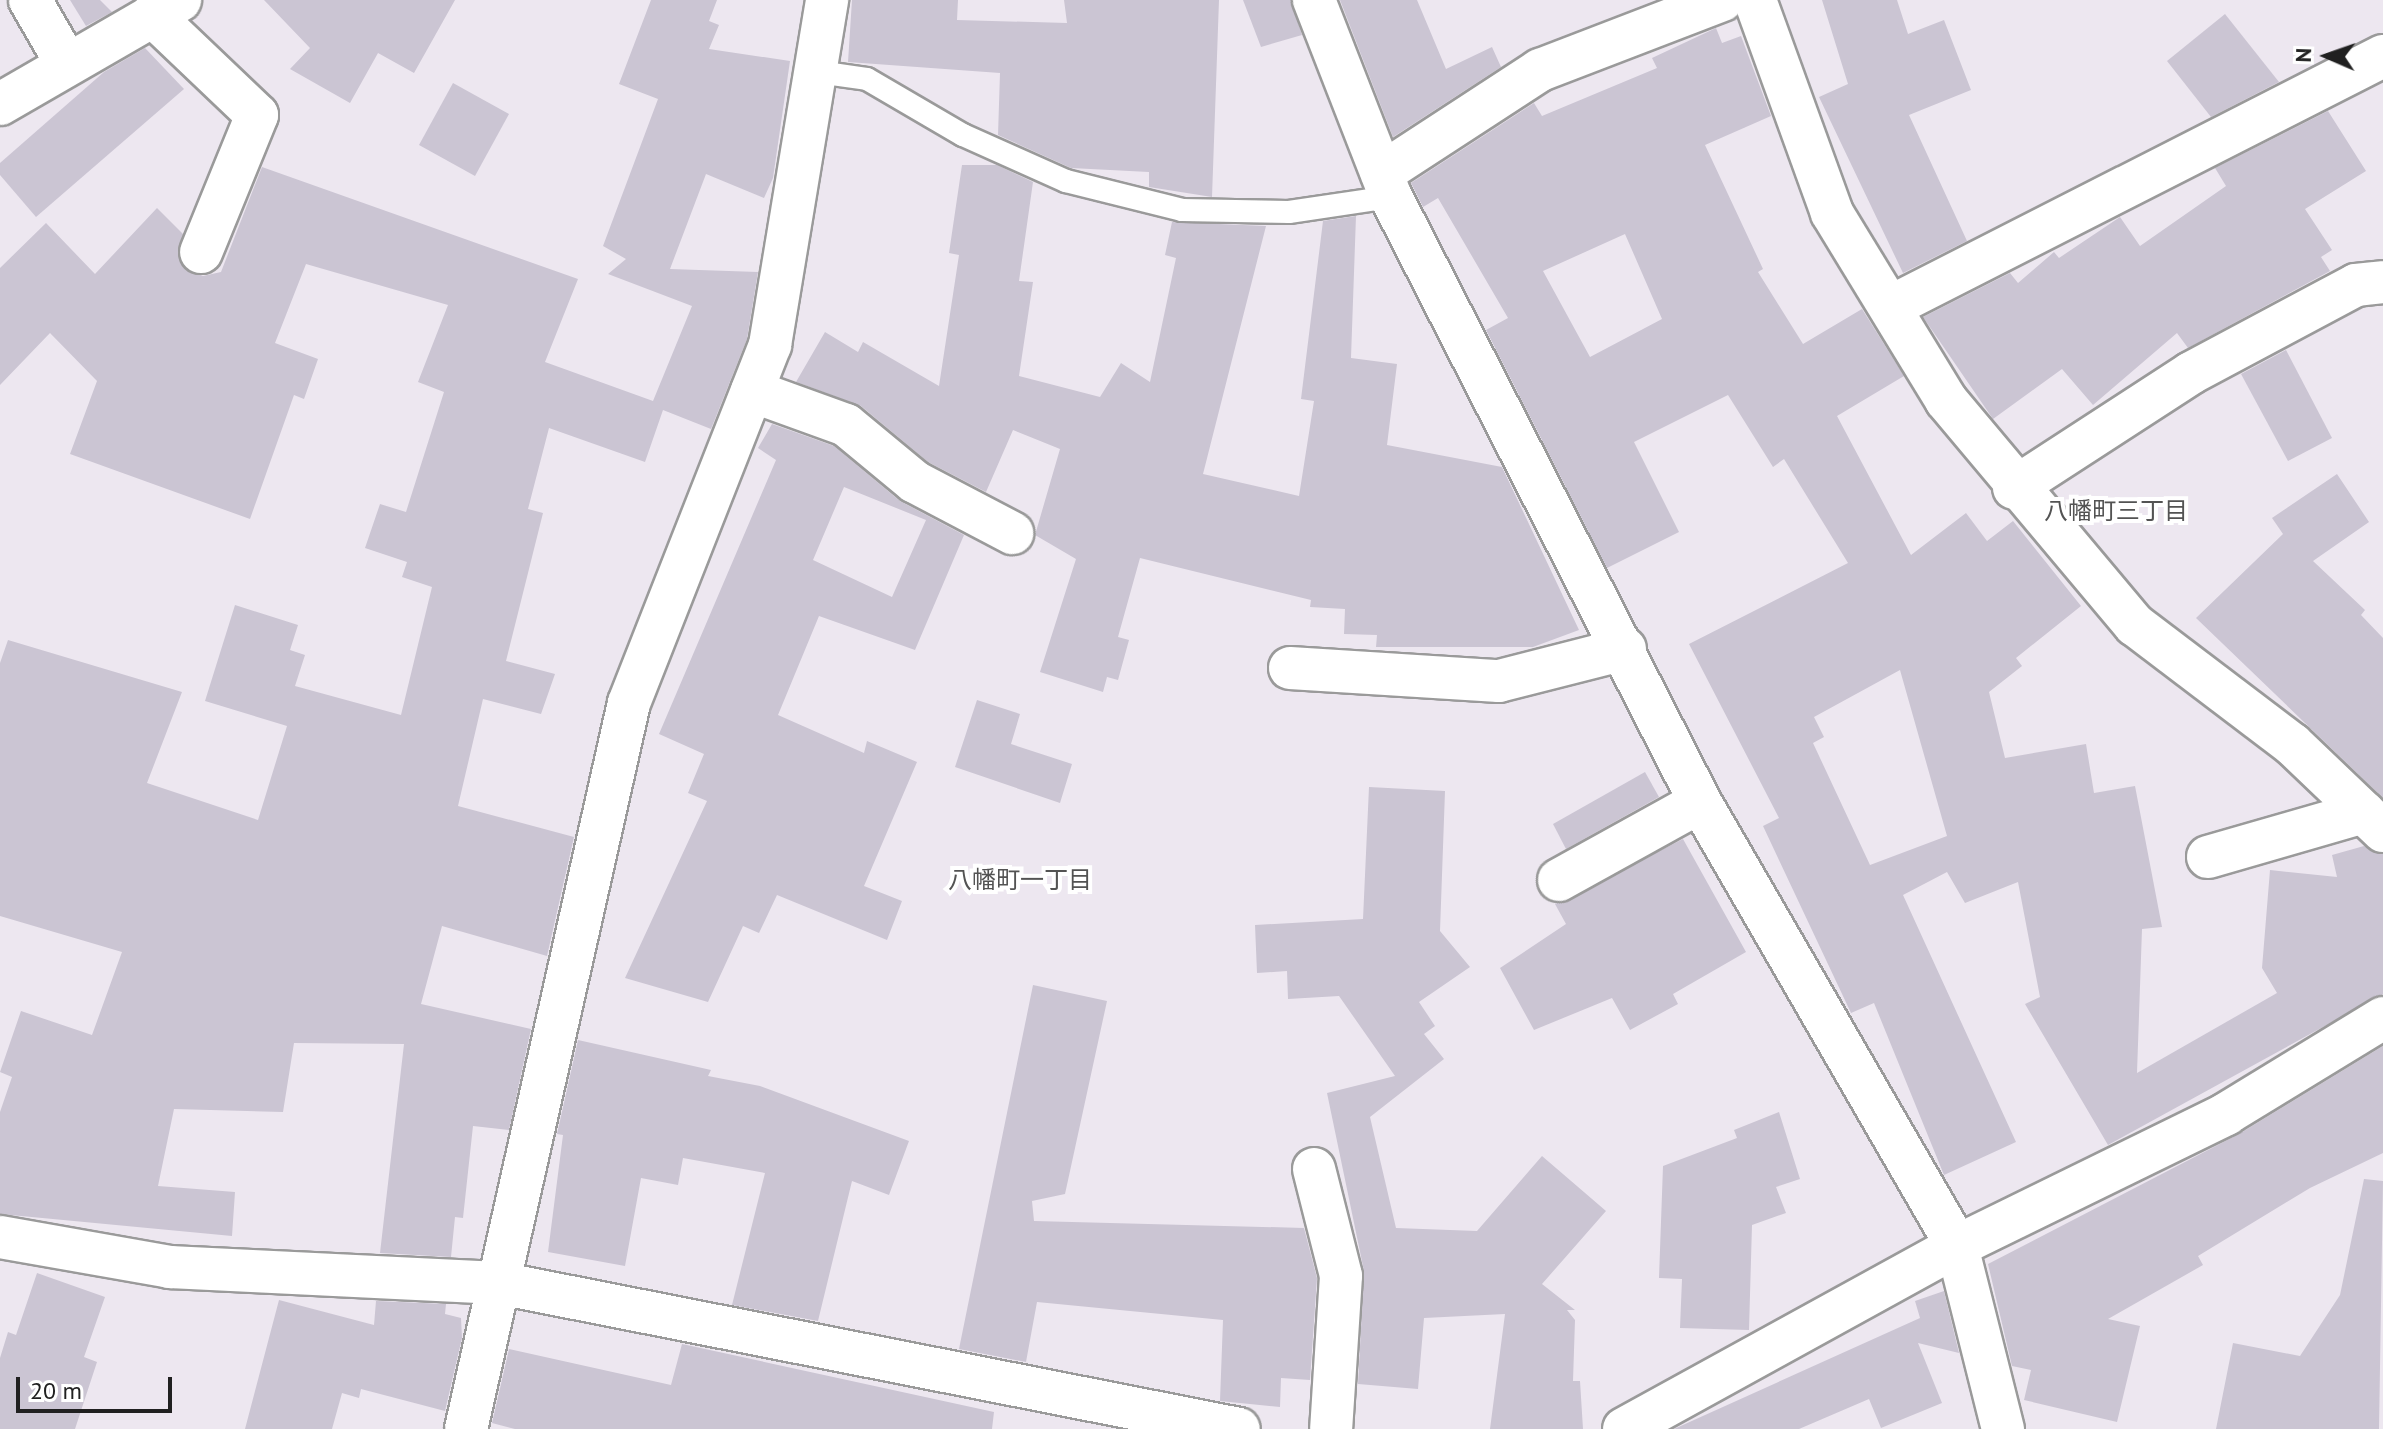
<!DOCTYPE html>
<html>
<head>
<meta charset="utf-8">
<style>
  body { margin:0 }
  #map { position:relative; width:2383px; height:1429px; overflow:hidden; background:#ede7f0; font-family:"PT Sans","Noto Sans JP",sans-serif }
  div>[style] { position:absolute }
  .building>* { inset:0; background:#cbc5d3 }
  .roads { filter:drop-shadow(2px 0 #9a9a9a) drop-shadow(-2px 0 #9a9a9a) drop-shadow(0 2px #9a9a9a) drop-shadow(0 -2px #9a9a9a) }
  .lane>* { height:22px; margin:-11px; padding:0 11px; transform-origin:11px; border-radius:11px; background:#fff }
  .street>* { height:42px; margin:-21px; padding:0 21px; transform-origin:21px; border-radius:21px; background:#fff }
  span { translate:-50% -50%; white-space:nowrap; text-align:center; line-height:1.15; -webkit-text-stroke:8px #fff; paint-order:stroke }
  .neighbourhood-label { font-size:24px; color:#535353 }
  .north { position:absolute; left:2287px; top:16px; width:80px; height:80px; -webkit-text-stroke:6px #fff; paint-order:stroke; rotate:272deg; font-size:22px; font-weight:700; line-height:32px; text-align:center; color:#202020 }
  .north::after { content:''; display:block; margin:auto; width:28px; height:36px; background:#202020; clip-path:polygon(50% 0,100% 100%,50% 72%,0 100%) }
  .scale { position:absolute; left:16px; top:1377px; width:156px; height:36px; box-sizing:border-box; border:4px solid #202020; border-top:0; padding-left:10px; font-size:24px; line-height:28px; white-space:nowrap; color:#202020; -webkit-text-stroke:6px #fff; paint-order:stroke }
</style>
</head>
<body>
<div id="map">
  <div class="building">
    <div style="clip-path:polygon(70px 0,100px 0,112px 12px,86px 26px)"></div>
    <div style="clip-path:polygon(264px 0,455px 0,414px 73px,378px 53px,350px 103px,290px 69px,310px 48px)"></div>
    <div style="clip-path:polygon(651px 0,717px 0,709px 21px,719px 25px,709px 49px,790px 61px,773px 178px,764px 198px,706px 174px,670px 269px,758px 272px,747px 339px,711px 429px,663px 410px,645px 462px,549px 428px,528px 509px,543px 513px,506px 661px,555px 674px,541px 714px,483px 699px,458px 806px,574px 837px,547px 956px,442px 926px,421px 1004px,531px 1029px,509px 1130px,473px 1126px,463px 1218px,455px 1217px,451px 1257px,380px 1253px,404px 1044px,294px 1043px,283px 1112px,174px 1109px,158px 1186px,235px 1192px,232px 1236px,0 1214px,0 1112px,12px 1077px,0 1072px,21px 1011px,92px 1035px,122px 952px,0 916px,0 663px,8px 640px,182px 692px,147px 783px,258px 820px,287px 726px,205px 701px,235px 605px,298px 625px,290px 650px,305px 655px,295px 686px,401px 715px,432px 587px,402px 577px,407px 562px,365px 548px,380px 504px,406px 512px,444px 392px,418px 382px,448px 305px,306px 264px,275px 343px,318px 359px,304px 399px,294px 395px,250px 519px,70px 454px,97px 381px,50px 333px,0 385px,0 268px,46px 223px,95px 274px,157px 208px,183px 234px,183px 267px,203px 276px,221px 272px,262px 167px,578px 279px,545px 362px,653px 401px,692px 306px,608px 274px,626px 259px,603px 246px,658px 99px,619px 84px)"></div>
    <div style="clip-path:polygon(852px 0,958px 0,957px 20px,1067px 23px,1064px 0,1219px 0,1212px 197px,1149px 187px,1149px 172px,1071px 168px,998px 135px,1000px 73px,848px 62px)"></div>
    <div style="clip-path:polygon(1243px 0,1291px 0,1302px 35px,1261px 47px)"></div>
    <div style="clip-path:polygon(1340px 0,1417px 0,1446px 69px,1492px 47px,1501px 67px,1393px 137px)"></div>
    <div style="clip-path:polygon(1822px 0,1897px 0,1908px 34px,1944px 20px,1971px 90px,1909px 115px,1967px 241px,1903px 273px,1819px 97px,1848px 84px)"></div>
    <div style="clip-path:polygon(2225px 14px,2279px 82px,2211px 117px,2167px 61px)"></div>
    <div style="clip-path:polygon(evenodd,1716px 28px,1722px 43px,1741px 36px,1771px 116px,1705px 145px,1763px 269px,1758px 272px,1803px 344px,1862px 309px,1904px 376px,1837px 416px,1911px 555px,1966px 513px,1987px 541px,2013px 521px,2081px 606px,2016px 658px,2022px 666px,1989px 692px,2005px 758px,2086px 744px,2094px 793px,2135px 786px,2162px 927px,2142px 929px,2137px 1073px,2277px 993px,2262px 968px,2270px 870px,2337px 877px,2332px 855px,2364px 846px,2383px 854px,2383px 994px,2108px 1145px,2025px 1004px,2040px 997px,2018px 882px,1965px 903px,1947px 872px,1903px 895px,2016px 1142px,1944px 1175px,1874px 1003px,1851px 1013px,1763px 826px,1779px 818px,1689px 644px,1848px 563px,1784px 459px,1773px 467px,1728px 395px,1634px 442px,1679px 532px,1607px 568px,1486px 330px,1508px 318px,1438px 198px,1423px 207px,1411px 183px,1534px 103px,1542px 116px,1657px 68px,1652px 58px,1716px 28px,1625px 234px,1662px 319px,1590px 357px,1543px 271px,1625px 234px,1716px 28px,1900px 670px,1947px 836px,1870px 865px,1813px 743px,1824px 737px,1814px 717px,1900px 670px)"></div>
    <div style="clip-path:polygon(145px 48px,184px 89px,36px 217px,0 175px,0 163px,104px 72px)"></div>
    <div style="clip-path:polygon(453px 83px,509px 114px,475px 176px,419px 145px)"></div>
    <div style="clip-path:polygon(2328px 111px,2366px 171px,2305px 209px,2332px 250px,2321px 257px,2330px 271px,2188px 348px,2177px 333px,2093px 405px,2062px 369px,1993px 419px,1923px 317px,2010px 273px,2018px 283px,2054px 252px,2059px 258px,2120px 217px,2140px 246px,2226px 186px,2215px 168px)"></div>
    <div style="clip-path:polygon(962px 165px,997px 165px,1033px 182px,1019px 281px,1033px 282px,1019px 376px,1100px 397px,1121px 363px,1150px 382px,1176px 258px,1165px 255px,1172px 222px,1266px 226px,1203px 474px,1299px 496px,1314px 401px,1301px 399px,1323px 221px,1356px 216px,1351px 358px,1397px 364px,1387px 445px,1502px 467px,1579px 630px,1533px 647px,1376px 647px,1377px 635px,1344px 634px,1345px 609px,1310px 607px,1311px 600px,1140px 558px,1118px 637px,1129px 640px,1118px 680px,1107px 677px,1103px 692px,1040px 672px,1076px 559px,1035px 535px,1060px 449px,1013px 430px,986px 492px,928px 462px,861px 406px,796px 382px,825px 332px,858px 352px,863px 342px,939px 386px,959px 255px,949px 253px)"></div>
    <div style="clip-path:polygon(2286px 350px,2332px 438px,2288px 461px,2241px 374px)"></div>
    <div style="clip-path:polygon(evenodd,772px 424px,834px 446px,900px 501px,964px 535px,915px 650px,819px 616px,778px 715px,864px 753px,867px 741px,917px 762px,864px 886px,902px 901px,887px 940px,777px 895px,759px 933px,743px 926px,708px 1002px,625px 978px,707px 801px,688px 793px,704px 754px,659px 734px,776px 460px,758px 448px,772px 424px,844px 487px,926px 520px,892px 597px,813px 560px,844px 487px)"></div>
    <div style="clip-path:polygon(2337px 474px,2369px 522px,2313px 561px,2365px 610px,2361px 615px,2383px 638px,2383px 798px,2196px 618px,2283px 534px,2272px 518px)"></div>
    <div style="clip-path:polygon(977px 700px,1020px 714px,1011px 744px,1072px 764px,1060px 803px,955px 767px)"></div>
    <div style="clip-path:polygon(1645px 772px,1659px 797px,1566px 849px,1553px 824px)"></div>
    <div style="clip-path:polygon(1369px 787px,1445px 791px,1440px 931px,1470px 967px,1419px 1002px,1435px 1026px,1424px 1034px,1444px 1059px,1370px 1117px,1396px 1228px,1477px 1231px,1542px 1156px,1606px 1211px,1542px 1284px,1575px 1310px,1567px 1310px,1575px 1320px,1573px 1381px,1580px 1381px,1583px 1429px,1490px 1429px,1505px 1314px,1424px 1318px,1418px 1389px,1358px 1384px,1364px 1271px,1327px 1093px,1395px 1076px,1339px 996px,1288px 999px,1287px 971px,1257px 973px,1255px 925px,1363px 919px)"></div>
    <div style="clip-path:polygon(1683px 839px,1746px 952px,1673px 994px,1678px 1004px,1630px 1030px,1612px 998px,1534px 1030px,1500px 968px,1566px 924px,1555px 904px)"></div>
    <div style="clip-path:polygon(1033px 985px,1107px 1001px,1065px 1194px,1032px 1201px,1034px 1221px,1304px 1228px,1317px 1278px,1310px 1380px,1281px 1378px,1280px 1407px,1220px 1401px,1223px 1320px,1037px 1302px,1026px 1362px,959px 1349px)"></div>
    <div style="clip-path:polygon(578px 1040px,711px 1070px,708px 1076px,760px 1086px,909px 1141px,889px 1195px,852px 1181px,818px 1321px,732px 1305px,765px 1173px,683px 1158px,678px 1185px,641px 1178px,625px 1266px,548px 1252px,563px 1135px,557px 1134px)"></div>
    <div style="clip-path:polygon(2383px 1046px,2383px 1153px,2310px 1188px,2198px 1256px,2203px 1265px,2108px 1319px,2140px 1326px,2117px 1422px,2024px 1400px,2031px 1370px,2012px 1366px,1988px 1264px,2239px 1134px)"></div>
    <div style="clip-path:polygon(1779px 1112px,1800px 1179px,1776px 1187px,1786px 1213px,1752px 1225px,1749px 1330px,1680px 1328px,1682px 1279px,1659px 1278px,1663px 1166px,1737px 1138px,1734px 1130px)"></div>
    <div style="clip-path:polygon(2364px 1179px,2383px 1181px,2379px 1429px,2216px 1429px,2233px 1343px,2300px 1356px,2340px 1295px)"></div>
    <div style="clip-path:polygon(37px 1273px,105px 1297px,84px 1357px,97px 1362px,75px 1429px,0 1429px,0 1358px,8px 1332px,16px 1335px)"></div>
    <div style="clip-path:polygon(1944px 1291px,1959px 1353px,1918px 1343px,1942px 1403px,1881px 1428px,1869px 1399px,1799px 1429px,1674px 1429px,1920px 1318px,1915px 1301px)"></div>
    <div style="clip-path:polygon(279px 1300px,374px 1325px,376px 1301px,446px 1304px,445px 1314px,461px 1318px,462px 1338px,445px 1411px,361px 1389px,359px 1398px,342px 1393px,332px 1429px,245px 1429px)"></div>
    <div style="clip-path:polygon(682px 1344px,994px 1412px,992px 1429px,515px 1429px,492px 1423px,509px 1349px,671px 1385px)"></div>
  </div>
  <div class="roads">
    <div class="lane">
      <div style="left:818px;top:72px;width:49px;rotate:8.1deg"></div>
      <div style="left:867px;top:79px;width:111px;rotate:30.3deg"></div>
      <div style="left:963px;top:135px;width:113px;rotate:24.1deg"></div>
      <div style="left:1066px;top:181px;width:120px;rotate:14deg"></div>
      <div style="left:1182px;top:210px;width:107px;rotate:1.1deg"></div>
      <div style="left:1289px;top:212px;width:103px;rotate:-8.4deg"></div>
    </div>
    <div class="street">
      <div style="left:30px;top:0;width:74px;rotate:60deg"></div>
      <div style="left:1314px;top:0;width:212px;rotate:68.7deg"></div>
      <div style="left:1391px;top:197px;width:679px;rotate:62.94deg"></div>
      <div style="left:1700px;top:802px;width:513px;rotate:59.94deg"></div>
      <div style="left:1957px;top:1246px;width:189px;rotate:75.9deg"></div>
      <div style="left:1755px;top:0;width:226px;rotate:70.1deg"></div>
      <div style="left:1832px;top:213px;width:219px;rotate:58.6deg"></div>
      <div style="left:1946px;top:400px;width:294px;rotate:50deg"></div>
      <div style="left:2135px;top:625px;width:197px;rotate:37.2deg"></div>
      <div style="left:2292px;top:744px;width:126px;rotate:43.7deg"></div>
      <div style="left:152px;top:15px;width:145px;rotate:43.6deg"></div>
      <div style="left:257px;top:115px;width:148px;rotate:112.2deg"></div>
      <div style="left:0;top:104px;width:208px;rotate:-30deg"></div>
      <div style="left:1382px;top:173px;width:189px;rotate:-33.1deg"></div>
      <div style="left:1540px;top:70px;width:195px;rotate:-21deg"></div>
      <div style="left:1892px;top:306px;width:551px;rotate:-26.98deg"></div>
      <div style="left:752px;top:391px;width:100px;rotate:19.9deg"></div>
      <div style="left:846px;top:425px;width:89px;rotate:39.6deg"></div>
      <div style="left:915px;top:482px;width:110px;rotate:27.7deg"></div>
      <div style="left:2014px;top:488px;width:211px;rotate:-33deg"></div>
      <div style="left:2191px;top:373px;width:187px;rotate:-28.1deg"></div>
      <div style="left:2356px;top:285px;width:27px;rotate:-6deg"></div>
      <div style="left:1290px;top:668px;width:209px;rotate:3.6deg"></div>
      <div style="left:1499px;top:681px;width:130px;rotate:-14.3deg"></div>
      <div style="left:2208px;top:857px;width:162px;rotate:-16.1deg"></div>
      <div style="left:1559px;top:880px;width:161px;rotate:-29deg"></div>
      <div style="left:1314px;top:1169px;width:110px;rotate:75.8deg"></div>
      <div style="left:1341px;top:1276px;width:153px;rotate:93.7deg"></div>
      <div style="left:0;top:1237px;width:173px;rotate:10deg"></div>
      <div style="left:170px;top:1267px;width:329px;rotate:2.8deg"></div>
      <div style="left:499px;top:1283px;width:754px;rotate:11.16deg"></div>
      <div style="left:466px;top:1429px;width:744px;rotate:-77.35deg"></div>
      <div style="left:629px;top:703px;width:385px;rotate:-68.5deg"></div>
      <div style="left:770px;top:345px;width:350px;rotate:-80.6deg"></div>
      <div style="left:1624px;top:1429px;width:380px;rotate:-28.8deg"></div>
      <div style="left:1957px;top:1246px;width:300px;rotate:-26.1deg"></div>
      <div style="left:2226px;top:1114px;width:184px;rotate:-31.4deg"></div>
    </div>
  </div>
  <div class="neighbourhood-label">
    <span style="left:2116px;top:511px">八幡町三丁目</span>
    <span style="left:1020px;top:880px">八幡町一丁目</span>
  </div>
  <div class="north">N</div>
  <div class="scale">20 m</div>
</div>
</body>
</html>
